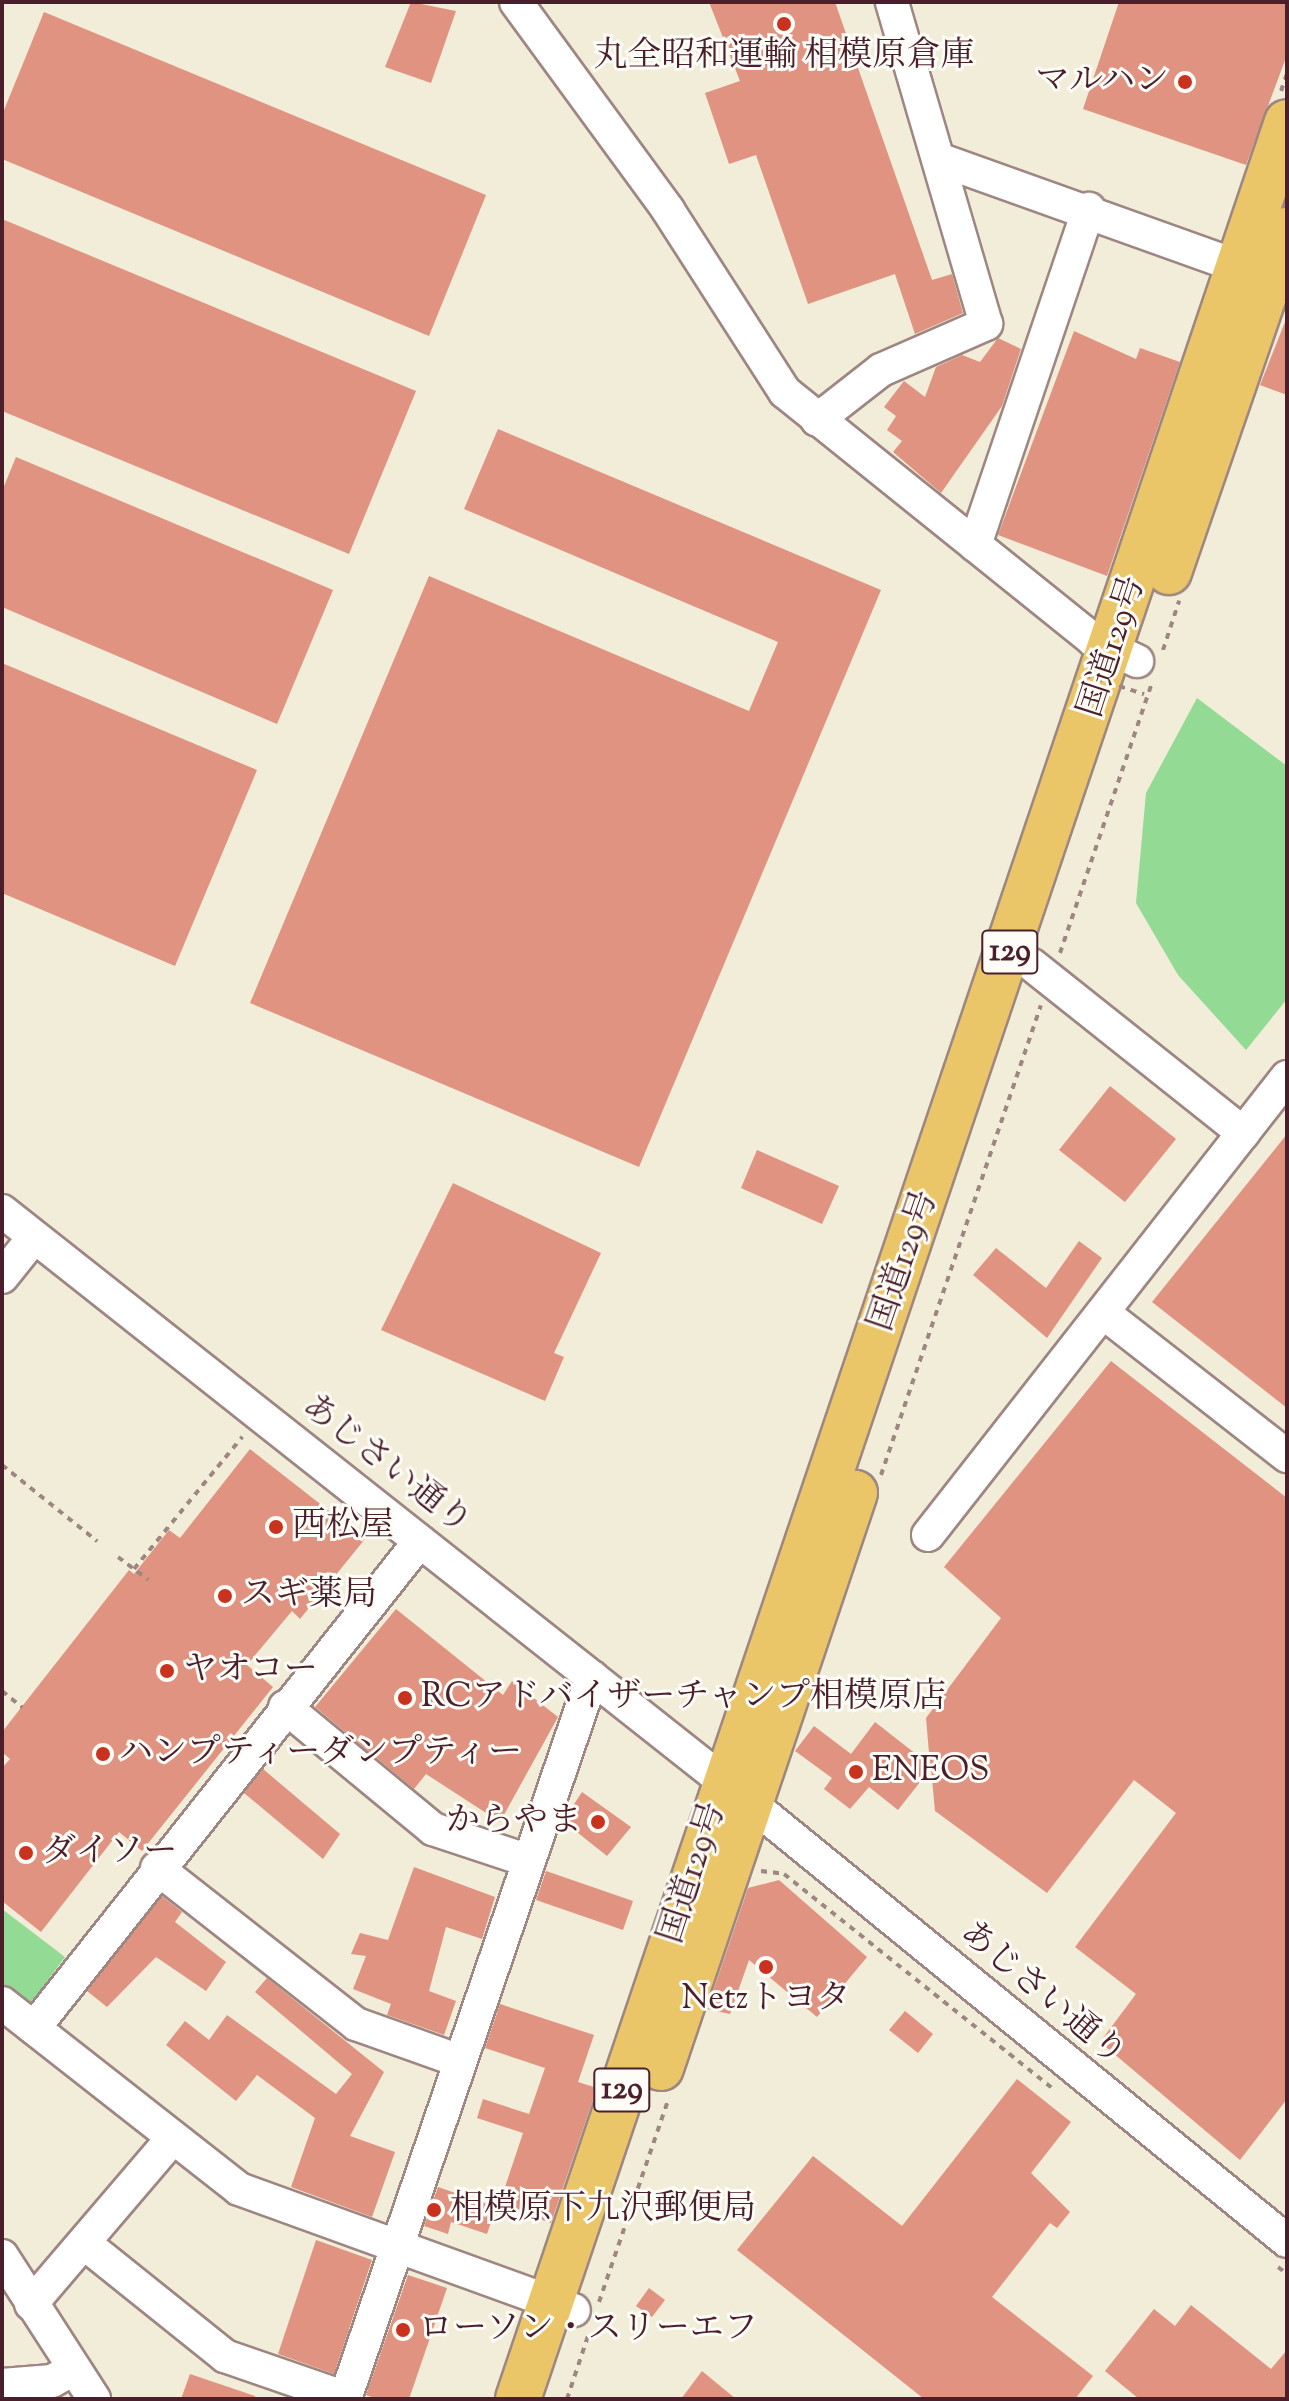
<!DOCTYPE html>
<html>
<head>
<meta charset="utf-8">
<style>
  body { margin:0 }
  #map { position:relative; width:1289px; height:2401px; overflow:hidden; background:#f1edd8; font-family:"Sorts Mill Goudy","Noto Serif JP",serif }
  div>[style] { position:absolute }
  .green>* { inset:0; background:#93da94 }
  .building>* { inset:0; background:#e09380 }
  .path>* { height:4px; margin-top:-2px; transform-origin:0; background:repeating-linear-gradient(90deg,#9e8682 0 6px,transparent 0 12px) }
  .roads { filter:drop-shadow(2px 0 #9e8682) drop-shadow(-2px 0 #9e8682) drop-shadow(0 2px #9e8682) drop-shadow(0 -2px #9e8682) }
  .minor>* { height:32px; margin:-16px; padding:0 16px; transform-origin:16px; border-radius:16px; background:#fff }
  .highway>* { height:44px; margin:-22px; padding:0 22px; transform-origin:22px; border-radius:22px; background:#ebc669 }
  .path-bridge>* { height:4px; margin-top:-2px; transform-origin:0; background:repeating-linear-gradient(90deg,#9e8682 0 6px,transparent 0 12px) }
  .dots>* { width:22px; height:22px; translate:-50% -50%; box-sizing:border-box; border:4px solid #fdfcf7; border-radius:50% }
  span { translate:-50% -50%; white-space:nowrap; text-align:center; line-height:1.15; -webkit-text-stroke:6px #fdfcf7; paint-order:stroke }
  .shield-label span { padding:2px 6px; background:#fdfcf7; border:2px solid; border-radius:6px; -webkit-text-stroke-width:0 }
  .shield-label { font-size:32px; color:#4a1f2b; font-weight:700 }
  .poi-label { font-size:34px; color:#4a1f2b }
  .right { translate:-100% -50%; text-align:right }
  .left { translate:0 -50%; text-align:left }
  .street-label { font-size:34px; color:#4a1f2b }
  .frame { position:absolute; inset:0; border:4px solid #4a1f2b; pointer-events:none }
</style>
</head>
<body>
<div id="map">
  <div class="green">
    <div style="clip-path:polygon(1197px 698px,1287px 766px,1287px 999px,1246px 1050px,1178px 975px,1136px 903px,1146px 793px)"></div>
    <div style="clip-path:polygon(2px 1909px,65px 1957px,28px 2007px,2px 1988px)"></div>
  </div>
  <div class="building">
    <div style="clip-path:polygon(411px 2px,456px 11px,431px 83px,385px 67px)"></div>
    <div style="clip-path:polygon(709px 2px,835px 2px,932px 280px,952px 274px,963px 313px,915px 334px,895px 274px,808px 304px,756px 155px,729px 164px,705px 93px,740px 81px)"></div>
    <div style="clip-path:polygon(1119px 2px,1287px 2px,1287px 55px,1246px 165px,1083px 109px)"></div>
    <div style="clip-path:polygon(44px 12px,486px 195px,429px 336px,2px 159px,2px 115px)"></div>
    <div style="clip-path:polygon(2px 219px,416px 391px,349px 554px,2px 411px)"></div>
    <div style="clip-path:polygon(1287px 317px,1287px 395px,1260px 385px)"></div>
    <div style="clip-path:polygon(1074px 331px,1136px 359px,1140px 348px,1180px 362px,1107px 576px,998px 535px)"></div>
    <div style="clip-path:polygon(998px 338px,1021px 349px,1002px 406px,941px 493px,893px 452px,902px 441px,887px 430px,896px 416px,884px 407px,904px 381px,925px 397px,936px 367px,962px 355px,980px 362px)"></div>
    <div style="clip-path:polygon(498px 429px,881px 590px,639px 1167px,250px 1003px,429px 576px,749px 711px,778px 642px,464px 509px)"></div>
    <div style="clip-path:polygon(16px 457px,333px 590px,277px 724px,2px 607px,2px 491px)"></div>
    <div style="clip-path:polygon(2px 663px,257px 770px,175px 966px,2px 893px)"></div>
    <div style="clip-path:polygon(1110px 1086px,1176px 1139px,1125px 1202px,1059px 1150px)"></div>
    <div style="clip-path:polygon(1287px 1134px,1287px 1408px,1152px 1302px)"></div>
    <div style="clip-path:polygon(757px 1150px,839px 1186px,822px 1224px,741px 1188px)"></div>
    <div style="clip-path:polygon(453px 1183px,601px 1253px,554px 1353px,564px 1357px,545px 1401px,381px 1330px)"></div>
    <div style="clip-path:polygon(1079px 1241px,1102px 1258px,1047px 1338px,973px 1275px,996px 1248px,1046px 1288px)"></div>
    <div style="clip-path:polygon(1111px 1361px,1287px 1498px,1287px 2099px,1240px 2160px,1100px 2042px,1136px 1994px,1075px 1947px,1176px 1813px,1134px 1780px,1047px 1893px,935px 1811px,931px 1768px,898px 1810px,869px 1787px,850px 1809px,824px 1789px,832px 1778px,795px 1751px,814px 1726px,851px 1754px,875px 1722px,930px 1765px,926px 1718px,1001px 1618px,944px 1567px)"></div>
    <div style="clip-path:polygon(250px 1449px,365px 1539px,300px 1619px,292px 1611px,247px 1665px,273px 1687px,142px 1851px,119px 1832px,41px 1932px,2px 1901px,2px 1768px,10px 1759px,2px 1752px,2px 1732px,129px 1570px,134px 1574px,169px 1530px,180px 1538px)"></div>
    <div style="clip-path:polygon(396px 1609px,503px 1695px,512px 1681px,558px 1717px,500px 1822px,426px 1774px,414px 1789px,315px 1707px)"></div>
    <div style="clip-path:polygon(263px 1769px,340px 1834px,323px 1859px,244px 1793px)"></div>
    <div style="clip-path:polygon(582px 1792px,631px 1827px,607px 1856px,563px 1821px)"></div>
    <div style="clip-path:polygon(414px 1867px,495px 1897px,482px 1939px,446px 1927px,429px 1991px,456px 2001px,444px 2035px,387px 2015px,391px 2004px,353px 1989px,366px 1956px,351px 1954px,360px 1933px,388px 1940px)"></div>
    <div style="clip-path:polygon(546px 1871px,633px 1901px,623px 1930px,536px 1900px)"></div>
    <div style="clip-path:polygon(779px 1880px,867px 1957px,817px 2017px,749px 1960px,730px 2014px,707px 2009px,748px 1888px)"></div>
    <div style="clip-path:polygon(162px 1896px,182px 1912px,175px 1922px,226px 1962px,206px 1991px,156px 1957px,107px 2007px,87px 1991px)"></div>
    <div style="clip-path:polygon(267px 1978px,384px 2072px,350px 2136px,395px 2152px,372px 2217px,291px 2187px,315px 2118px,257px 2075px,236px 2101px,166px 2045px,185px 2021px,209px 2040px,227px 2015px,336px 2094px,352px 2074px,255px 1992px)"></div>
    <div style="clip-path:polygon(500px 2004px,594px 2035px,578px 2082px,597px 2088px,551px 2223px,499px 2205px,523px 2133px,477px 2118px,483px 2099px,529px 2114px,545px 2068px,485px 2048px)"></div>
    <div style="clip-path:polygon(905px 2011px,933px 2034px,918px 2053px,889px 2030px)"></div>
    <div style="clip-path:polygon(1017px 2079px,1071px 2122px,1031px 2173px,1070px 2212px,1057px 2228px,1050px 2223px,992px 2297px,1093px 2376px,1075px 2399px,924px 2399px,737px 2250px,813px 2156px,902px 2226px)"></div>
    <div style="clip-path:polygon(438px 2187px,496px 2207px,487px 2234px,451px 2222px,448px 2234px,424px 2226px)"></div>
    <div style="clip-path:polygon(316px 2240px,372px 2260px,334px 2374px,278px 2354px)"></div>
    <div style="clip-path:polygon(408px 2275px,447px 2288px,409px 2399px,377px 2399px,366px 2395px)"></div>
    <div style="clip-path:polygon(649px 2288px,665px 2300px,652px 2317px,636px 2306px)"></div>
    <div style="clip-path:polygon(1191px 2305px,1271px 2369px,1287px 2350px,1287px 2399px,1139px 2399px,1105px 2371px,1154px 2309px,1175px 2326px)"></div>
    <div style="clip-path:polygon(702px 2371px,736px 2399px,681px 2399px)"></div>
    <div style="clip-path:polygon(190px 2374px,255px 2396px,255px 2399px,181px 2399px)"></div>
  </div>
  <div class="path">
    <div style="left:1281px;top:91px;width:18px;rotate:-71deg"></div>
    <div style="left:1163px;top:650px;width:52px;rotate:-71.9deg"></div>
    <div style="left:1060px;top:953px;width:283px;rotate:-71.2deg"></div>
    <div style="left:2px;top:1465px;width:122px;rotate:38.7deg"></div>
    <div style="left:881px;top:1475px;width:496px;rotate:-71.2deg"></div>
    <div style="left:118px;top:1557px;width:38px;rotate:37deg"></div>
    <div style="left:134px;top:1569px;width:171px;rotate:-50.7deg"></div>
    <div style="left:2px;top:1691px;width:26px;rotate:39deg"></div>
    <div style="left:761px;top:1871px;width:23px;rotate:7deg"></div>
    <div style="left:784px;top:1874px;width:343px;rotate:38.6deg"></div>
    <div style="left:1278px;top:2267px;width:11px;rotate:38deg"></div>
    <div style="left:599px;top:2302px;width:216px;rotate:-71.1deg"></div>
    <div style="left:567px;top:2399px;width:70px;rotate:-71.6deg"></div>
  </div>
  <div class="roads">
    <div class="minor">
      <div style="left:516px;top:2px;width:258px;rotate:53.8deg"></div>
      <div style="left:668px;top:210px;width:216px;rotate:57.3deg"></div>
      <div style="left:785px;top:392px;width:395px;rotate:38.8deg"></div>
      <div style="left:1093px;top:640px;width:49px;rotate:25.5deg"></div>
      <div style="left:941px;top:160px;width:336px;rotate:19.7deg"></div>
      <div style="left:817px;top:420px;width:81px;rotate:-38deg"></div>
      <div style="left:881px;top:370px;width:115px;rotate:-23.7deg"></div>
      <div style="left:986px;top:324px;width:335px;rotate:-106.3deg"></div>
      <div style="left:975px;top:545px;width:355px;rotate:-71.3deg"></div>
      <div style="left:1032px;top:965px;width:270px;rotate:38.5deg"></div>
      <div style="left:2px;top:1211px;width:918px;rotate:38.32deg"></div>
      <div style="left:722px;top:1780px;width:729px;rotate:39.21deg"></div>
      <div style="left:2px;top:1277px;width:51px;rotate:-51.3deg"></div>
      <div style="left:1105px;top:1314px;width:231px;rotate:38deg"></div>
      <div style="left:928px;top:1535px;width:582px;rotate:-51.91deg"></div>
      <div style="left:285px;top:1707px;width:192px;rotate:39.5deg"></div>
      <div style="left:433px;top:1829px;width:101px;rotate:18.4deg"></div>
      <div style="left:157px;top:1868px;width:253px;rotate:38.1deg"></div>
      <div style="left:356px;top:2024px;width:110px;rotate:19.6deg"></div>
      <div style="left:2px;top:2003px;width:301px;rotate:38.1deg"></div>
      <div style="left:239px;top:2189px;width:356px;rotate:19.9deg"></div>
      <div style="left:34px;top:2028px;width:621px;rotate:-51.6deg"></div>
      <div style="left:84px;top:2243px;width:181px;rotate:38.7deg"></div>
      <div style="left:225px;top:2356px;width:128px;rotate:19.1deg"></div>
      <div style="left:2px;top:2256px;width:170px;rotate:57.2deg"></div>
      <div style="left:31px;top:2304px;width:218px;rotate:-49.5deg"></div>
      <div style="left:2px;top:2385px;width:50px;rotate:-4.6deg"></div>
      <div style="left:52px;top:2381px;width:25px;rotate:-29deg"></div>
      <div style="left:345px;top:2399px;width:763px;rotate:-71.11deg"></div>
    </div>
    <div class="highway">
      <div style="left:1169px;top:572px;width:362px;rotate:-71deg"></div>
      <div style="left:661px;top:2068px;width:607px;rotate:-71.36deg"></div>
      <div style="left:518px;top:2399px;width:2403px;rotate:-71.34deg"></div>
    </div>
  </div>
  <div class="path-bridge">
    <div style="left:1085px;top:675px;width:62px;rotate:17.9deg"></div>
  </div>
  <div class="dots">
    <div style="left:784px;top:24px;background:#c8321e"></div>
    <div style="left:1185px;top:82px;background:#c8321e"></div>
    <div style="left:276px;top:1527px;background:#c8321e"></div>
    <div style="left:225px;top:1596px;background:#c8321e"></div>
    <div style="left:167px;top:1671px;background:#c8321e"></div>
    <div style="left:405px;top:1698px;background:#c8321e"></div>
    <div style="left:103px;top:1754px;background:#c8321e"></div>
    <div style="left:856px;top:1772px;background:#c8321e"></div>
    <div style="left:598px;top:1822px;background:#c8321e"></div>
    <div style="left:26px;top:1853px;background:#c8321e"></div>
    <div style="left:766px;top:1967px;background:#c8321e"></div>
    <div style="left:434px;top:2210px;background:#c8321e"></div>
    <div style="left:403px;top:2330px;background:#c8321e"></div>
  </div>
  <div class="shield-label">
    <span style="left:1010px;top:952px">129</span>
    <span style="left:622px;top:2090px">129</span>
  </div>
  <div class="poi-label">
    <span style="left:784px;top:57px">丸全昭和運輸 相模原倉庫</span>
    <span class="right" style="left:1169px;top:82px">マルハン</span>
    <span class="left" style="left:292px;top:1527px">西松屋</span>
    <span class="left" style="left:241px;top:1596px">スギ薬局</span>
    <span class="left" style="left:183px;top:1671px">ヤオコー</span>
    <span class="left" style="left:421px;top:1698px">RCアドバイザーチャンプ相模原店</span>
    <span class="left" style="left:119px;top:1754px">ハンプティーダンプティー</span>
    <span class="left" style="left:872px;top:1772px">ENEOS</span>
    <span class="right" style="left:582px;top:1822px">からやま</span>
    <span class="left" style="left:42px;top:1853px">ダイソー</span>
    <span style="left:766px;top:2000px">Netzトヨタ</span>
    <span class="left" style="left:450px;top:2210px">相模原下九沢郵便局</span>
    <span class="left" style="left:419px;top:2330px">ローソン・スリーエフ</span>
  </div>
  <div class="street-label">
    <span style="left:1113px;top:647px;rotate:-72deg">国道129号</span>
    <span style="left:904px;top:1261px;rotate:-71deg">国道129号</span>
    <span style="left:386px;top:1465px;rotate:38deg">あじさい通り</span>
    <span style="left:693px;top:1873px;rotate:-72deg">国道129号</span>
    <span style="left:1042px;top:1994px;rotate:40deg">あじさい通り</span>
  </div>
  <div class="frame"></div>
</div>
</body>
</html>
